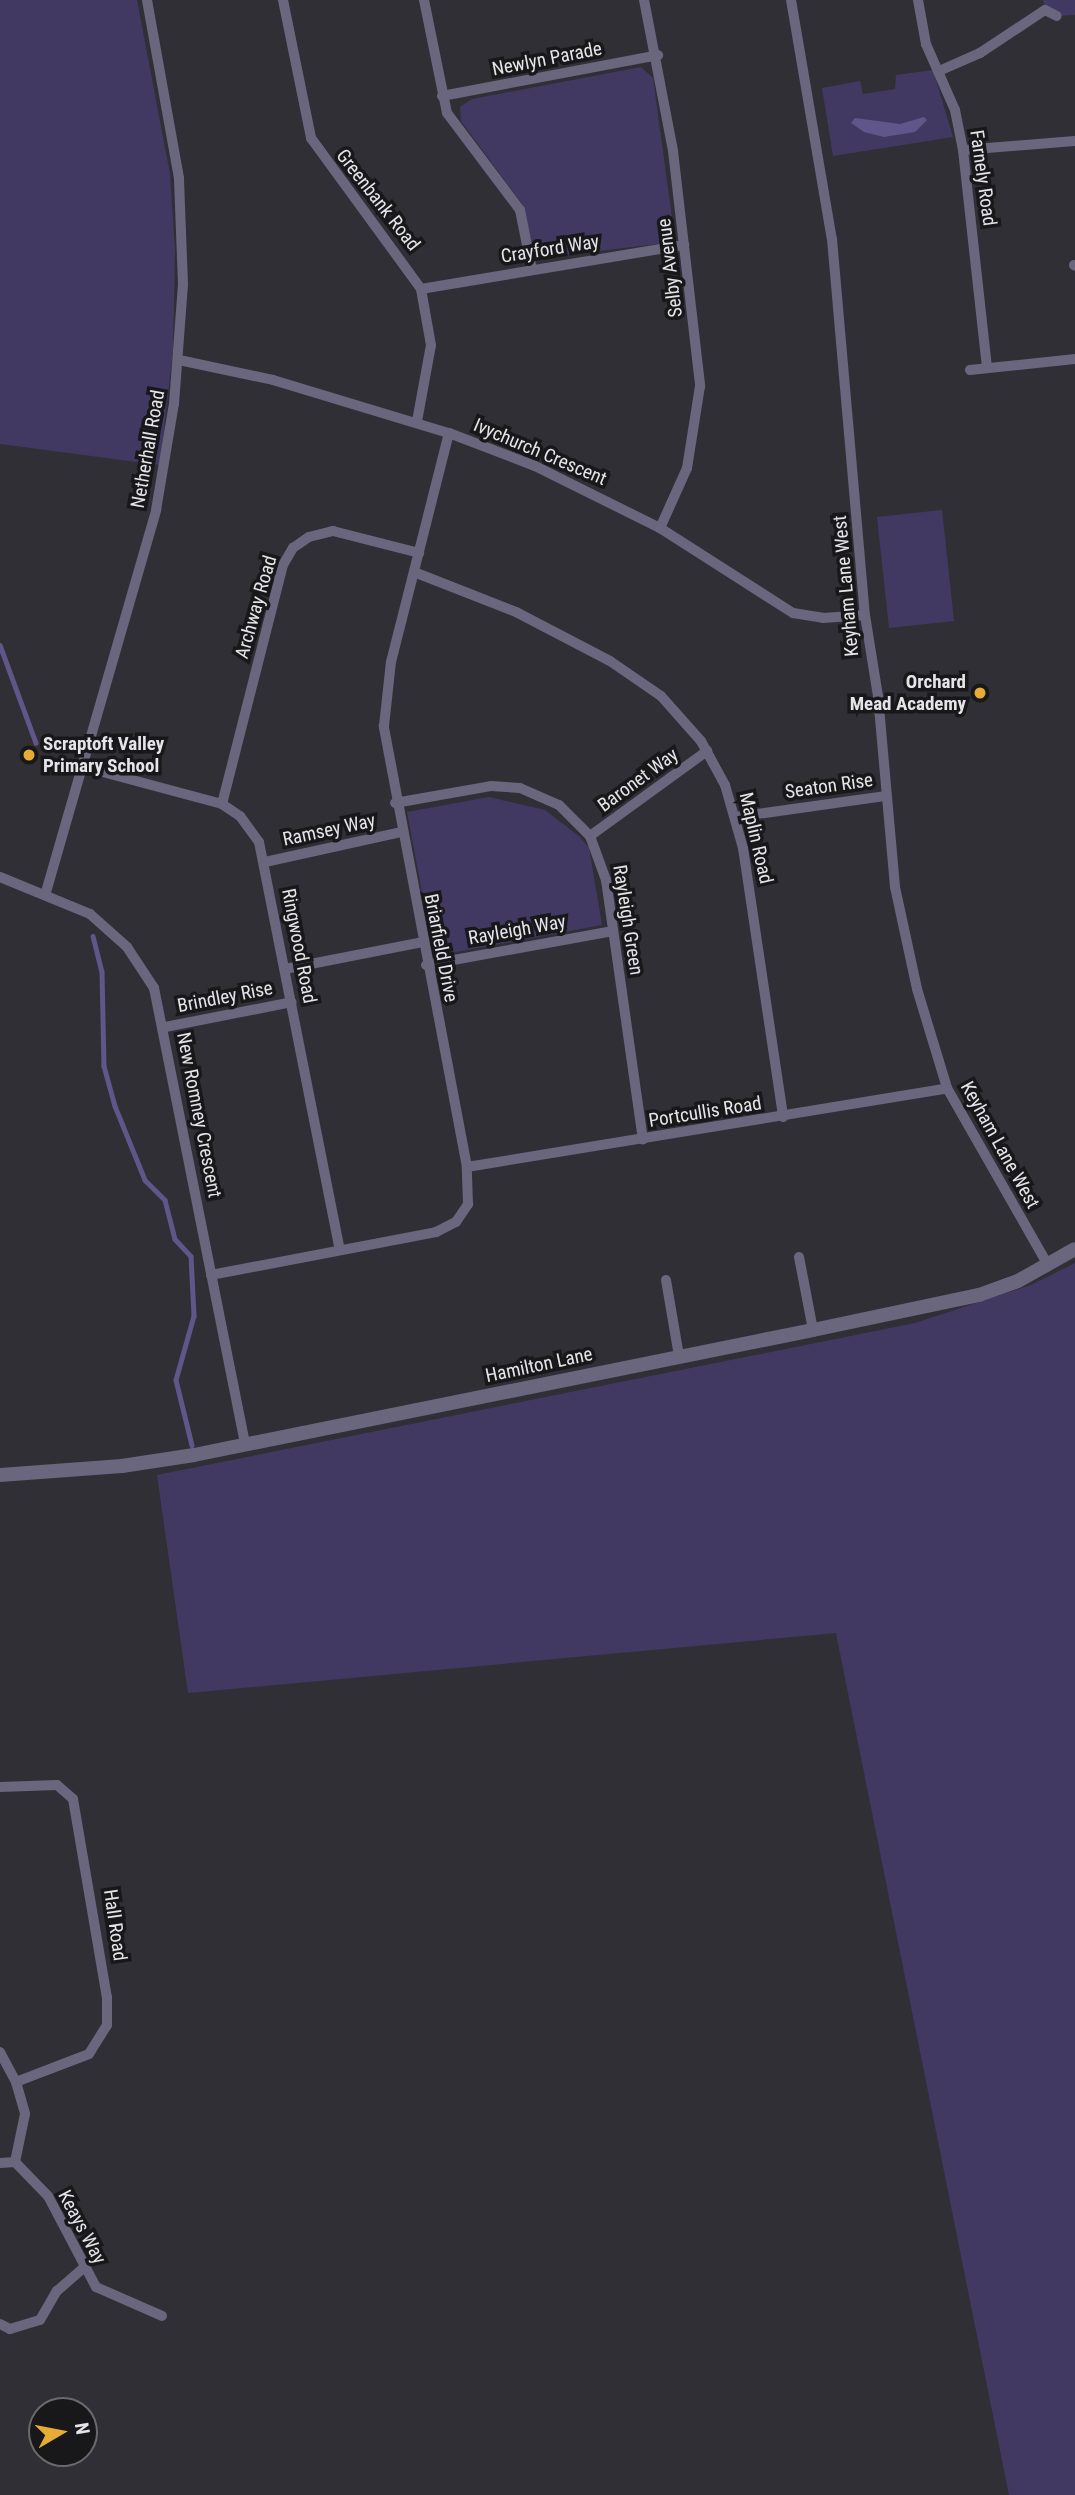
<!DOCTYPE html>
<html>
<head>
<meta charset="utf-8">
<style>
  body { margin:0 }
  #map { position:relative; width:1075px; height:2495px; overflow:hidden; background:#302f36; font-family:"Roboto Condensed",sans-serif }
  div>[style] { position:absolute }
  .green>* { inset:0; background:#423963 }
  .water>* { inset:0; background:#605689 }
  .stream>* { height:4.5px; margin:-2.25px; padding:0 2.25px; transform-origin:2.25px; border-radius:2.25px; background:#605689 }
  .minor>* { height:10px; margin:-5px; padding:0 5px; transform-origin:5px; border-radius:5px; background:#6a667e }
  .tertiary>* { height:14px; margin:-7px; padding:0 7px; transform-origin:7px; border-radius:7px; background:#6a667e }
  .dots>* { width:19px; height:19px; translate:-50% -50%; box-sizing:border-box; border:4px solid #18181b; border-radius:50% }
  span { translate:-50% -50%; white-space:nowrap; text-align:center; line-height:1.15; -webkit-text-stroke:7px #18181b; paint-order:stroke }
  .street-label { font-size:19px; color:#e5e5e9 }
  .poi-label { font-size:19px; color:#e5e5e9; font-weight:700 }
  .right { translate:-100% -50%; text-align:right }
  .left { translate:0 -50%; text-align:left }
  .north { position:absolute; left:28px; top:2397px; width:70px; height:70px; box-sizing:border-box; background:#18181b; border:2px solid #6a6a6d; border-radius:50%; rotate:80deg; font-size:19px; font-weight:700; line-height:28px; text-align:center; color:#e5e5e9 }
  .north::after { content:''; display:block; margin:auto; width:24px; height:32px; background:#e5ad35; clip-path:polygon(50% 0,100% 100%,50% 72%,0 100%) }
</style>
</head>
<body>
<div id="map">
  <div class="green">
    <div style="clip-path:polygon(0 0,137px 0,170px 174px,175px 250px,173px 350px,160px 465px,0 444px)"></div>
    <div style="clip-path:polygon(1043px 0,1075px 0,1075px 15px,1057px 16px,1045px 10px)"></div>
    <div style="clip-path:polygon(641px 67px,653px 78px,674px 232px,665px 243px,541px 258px,533px 248px,523px 205px,461px 121px,460px 107px,472px 99px)"></div>
    <div style="clip-path:polygon(933px 70px,953px 137px,833px 156px,822px 88px,860px 81px,863px 94px,895px 89px,896px 75px)"></div>
    <div style="clip-path:polygon(942px 510px,954px 621px,889px 628px,877px 517px)"></div>
    <div style="clip-path:polygon(489px 797px,545px 810px,580px 837px,589px 848px,602px 925px,434px 956px,407px 812px)"></div>
    <div style="clip-path:polygon(1075px 1263px,1075px 2495px,1009px 2495px,836px 1633px,188px 1693px,157px 1475px,915px 1323px,1031px 1285px)"></div>
  </div>
  <div class="water">
    <div style="clip-path:polygon(924px 117px,927px 120px,915px 132px,884px 137px,864px 132px,851px 123px,855px 118px,900px 124px)"></div>
  </div>
  <div class="stream">
    <div style="left:0;top:645px;width:104px;rotate:69.8deg"></div>
    <div style="left:93px;top:936px;width:36px;rotate:76deg"></div>
    <div style="left:102px;top:971px;width:95px;rotate:88.8deg"></div>
    <div style="left:104px;top:1066px;width:41px;rotate:74.6deg"></div>
    <div style="left:115px;top:1106px;width:80px;rotate:67.9deg"></div>
    <div style="left:145px;top:1180px;width:28px;rotate:45deg"></div>
    <div style="left:165px;top:1200px;width:40px;rotate:75.6deg"></div>
    <div style="left:175px;top:1239px;width:23px;rotate:47deg"></div>
    <div style="left:191px;top:1256px;width:60px;rotate:87.1deg"></div>
    <div style="left:194px;top:1316px;width:66px;rotate:105.7deg"></div>
    <div style="left:176px;top:1380px;width:67px;rotate:76.2deg"></div>
  </div>
  <div class="minor">
    <div style="left:283px;top:0;width:141px;rotate:78.5deg"></div>
    <div style="left:311px;top:138px;width:187px;rotate:53.9deg"></div>
    <div style="left:421px;top:289px;width:57px;rotate:79.9deg"></div>
    <div style="left:431px;top:345px;width:77px;rotate:100.4deg"></div>
    <div style="left:424px;top:0;width:115px;rotate:78.5deg"></div>
    <div style="left:447px;top:113px;width:121px;rotate:53deg"></div>
    <div style="left:520px;top:210px;width:61px;rotate:78.7deg"></div>
    <div style="left:644px;top:0;width:154px;rotate:79.1deg"></div>
    <div style="left:673px;top:151px;width:237px;rotate:83.4deg"></div>
    <div style="left:700px;top:386px;width:83px;rotate:99deg"></div>
    <div style="left:687px;top:468px;width:66px;rotate:114.2deg"></div>
    <div style="left:791px;top:0;width:242px;rotate:80.3deg"></div>
    <div style="left:832px;top:239px;width:377px;rotate:85deg"></div>
    <div style="left:865px;top:615px;width:82px;rotate:80.9deg"></div>
    <div style="left:878px;top:696px;width:192px;rotate:84.9deg"></div>
    <div style="left:895px;top:887px;width:104px;rotate:77.8deg"></div>
    <div style="left:917px;top:989px;width:103px;rotate:73.1deg"></div>
    <div style="left:947px;top:1088px;width:204px;rotate:60.3deg"></div>
    <div style="left:918px;top:0;width:45px;rotate:79.7deg"></div>
    <div style="left:926px;top:44px;width:72px;rotate:66.3deg"></div>
    <div style="left:955px;top:110px;width:41px;rotate:78.7deg"></div>
    <div style="left:963px;top:150px;width:218px;rotate:83.7deg"></div>
    <div style="left:939px;top:71px;width:45px;rotate:-23.7deg"></div>
    <div style="left:980px;top:53px;width:78px;rotate:-33.5deg"></div>
    <div style="left:1045px;top:10px;width:13px;rotate:27deg"></div>
    <div style="left:442px;top:96px;width:220px;rotate:-10.7deg"></div>
    <div style="left:963px;top:150px;width:112px;rotate:-4.6deg"></div>
    <div style="left:1074px;top:265px;width:1px;rotate:45deg"></div>
    <div style="left:421px;top:289px;width:267px;rotate:-9.5deg"></div>
    <div style="left:179px;top:360px;width:96px;rotate:12deg"></div>
    <div style="left:273px;top:380px;width:184px;rotate:16.8deg"></div>
    <div style="left:449px;top:433px;width:92px;rotate:21deg"></div>
    <div style="left:535px;top:466px;width:140px;rotate:26.4deg"></div>
    <div style="left:660px;top:528px;width:158px;rotate:32.6deg"></div>
    <div style="left:793px;top:613px;width:30px;rotate:9deg"></div>
    <div style="left:823px;top:618px;width:42px;rotate:-4.1deg"></div>
    <div style="left:970px;top:370px;width:106px;rotate:-6deg"></div>
    <div style="left:414px;top:572px;width:110px;rotate:21.4deg"></div>
    <div style="left:516px;top:612px;width:106px;rotate:27.5deg"></div>
    <div style="left:610px;top:661px;width:62px;rotate:34.5deg"></div>
    <div style="left:661px;top:696px;width:60px;rotate:48.4deg"></div>
    <div style="left:701px;top:741px;width:50px;rotate:61.4deg"></div>
    <div style="left:725px;top:785px;width:66px;rotate:74.1deg"></div>
    <div style="left:743px;top:848px;width:272px;rotate:81.5deg"></div>
    <div style="left:84px;top:767px;width:143px;rotate:15deg"></div>
    <div style="left:222px;top:804px;width:22px;rotate:34deg"></div>
    <div style="left:240px;top:816px;width:32px;rotate:54deg"></div>
    <div style="left:259px;top:842px;width:416px;rotate:78.8deg"></div>
    <div style="left:395px;top:803px;width:97px;rotate:-10deg"></div>
    <div style="left:491px;top:786px;width:29px;rotate:4deg"></div>
    <div style="left:520px;top:788px;width:43px;rotate:23.6deg"></div>
    <div style="left:559px;top:805px;width:44px;rotate:45deg"></div>
    <div style="left:590px;top:836px;width:47px;rotate:70deg"></div>
    <div style="left:606px;top:880px;width:262px;rotate:81.9deg"></div>
    <div style="left:222px;top:804px;width:247px;rotate:-75.7deg"></div>
    <div style="left:283px;top:565px;width:20px;rotate:-60deg"></div>
    <div style="left:293px;top:548px;width:19px;rotate:-35deg"></div>
    <div style="left:309px;top:537px;width:25px;rotate:-14deg"></div>
    <div style="left:333px;top:531px;width:89px;rotate:14.3deg"></div>
    <div style="left:736px;top:817px;width:150px;rotate:-8deg"></div>
    <div style="left:590px;top:836px;width:145px;rotate:-36deg"></div>
    <div style="left:265px;top:862px;width:139px;rotate:-12.4deg"></div>
    <div style="left:0;top:877px;width:97px;rotate:22.3deg"></div>
    <div style="left:90px;top:914px;width:50px;rotate:41.7deg"></div>
    <div style="left:127px;top:947px;width:49px;rotate:56.6deg"></div>
    <div style="left:154px;top:988px;width:465px;rotate:78.7deg"></div>
    <div style="left:46px;top:892px;width:398px;rotate:-73.9deg"></div>
    <div style="left:156px;top:510px;width:108px;rotate:-80.4deg"></div>
    <div style="left:174px;top:404px;width:120px;rotate:-85.7deg"></div>
    <div style="left:183px;top:284px;width:106px;rotate:-92.2deg"></div>
    <div style="left:179px;top:178px;width:181px;rotate:-100.2deg"></div>
    <div style="left:426px;top:965px;width:190px;rotate:-10.3deg"></div>
    <div style="left:285px;top:969px;width:140px;rotate:-11.1deg"></div>
    <div style="left:165px;top:1027px;width:129px;rotate:-11.1deg"></div>
    <div style="left:467px;top:1167px;width:486px;rotate:-9.3deg"></div>
    <div style="left:799px;top:1257px;width:74px;rotate:79.1deg"></div>
    <div style="left:211px;top:1275px;width:229px;rotate:-10.8deg"></div>
    <div style="left:436px;top:1232px;width:22px;rotate:-27deg"></div>
    <div style="left:456px;top:1222px;width:22px;rotate:-56deg"></div>
    <div style="left:468px;top:1204px;width:37px;rotate:-92deg"></div>
    <div style="left:467px;top:1167px;width:449px;rotate:-100.7deg"></div>
    <div style="left:384px;top:726px;width:64px;rotate:-83.8deg"></div>
    <div style="left:391px;top:662px;width:236px;rotate:-75.8deg"></div>
    <div style="left:666px;top:1280px;width:77px;rotate:80.3deg"></div>
    <div style="left:0;top:1787px;width:57px;rotate:-2deg"></div>
    <div style="left:57px;top:1785px;width:21px;rotate:41deg"></div>
    <div style="left:73px;top:1799px;width:201px;rotate:80.3deg"></div>
    <div style="left:107px;top:1997px;width:28px;rotate:90deg"></div>
    <div style="left:107px;top:2025px;width:34px;rotate:122deg"></div>
    <div style="left:89px;top:2054px;width:78px;rotate:159deg"></div>
    <div style="left:0;top:2052px;width:34px;rotate:62deg"></div>
    <div style="left:16px;top:2082px;width:33px;rotate:74deg"></div>
    <div style="left:25px;top:2114px;width:49px;rotate:101.8deg"></div>
    <div style="left:15px;top:2162px;width:47px;rotate:45.9deg"></div>
    <div style="left:48px;top:2196px;width:103px;rotate:62.2deg"></div>
    <div style="left:96px;top:2287px;width:72px;rotate:23.7deg"></div>
    <div style="left:0;top:2163px;width:15px;rotate:-4deg"></div>
    <div style="left:0;top:2324px;width:11px;rotate:27deg"></div>
    <div style="left:10px;top:2329px;width:31px;rotate:-17deg"></div>
    <div style="left:40px;top:2320px;width:34px;rotate:-60deg"></div>
    <div style="left:57px;top:2291px;width:33px;rotate:-41deg"></div>
  </div>
  <div class="tertiary">
    <div style="left:0;top:1475px;width:122px;rotate:-4.2deg"></div>
    <div style="left:122px;top:1466px;width:73px;rotate:-8.7deg"></div>
    <div style="left:194px;top:1455px;width:631px;rotate:-11.42deg"></div>
    <div style="left:813px;top:1330px;width:170px;rotate:-11.9deg"></div>
    <div style="left:979px;top:1295px;width:41px;rotate:-19.7deg"></div>
    <div style="left:1018px;top:1281px;width:65px;rotate:-29.3deg"></div>
  </div>
  <div class="dots">
    <div style="left:980px;top:693px;background:#e5ad35"></div>
    <div style="left:29px;top:755px;background:#e5ad35"></div>
  </div>
  <div class="street-label">
    <span style="left:547px;top:59px;rotate:-11deg">Newlyn Parade</span>
    <span style="left:983px;top:178px;rotate:82deg">Farnely Road</span>
    <span style="left:378px;top:200px;rotate:52deg">Greenbank Road</span>
    <span style="left:550px;top:249px;rotate:-9deg">Crayford Way</span>
    <span style="left:670px;top:268px;rotate:-97deg">Selby Avenue</span>
    <span style="left:148px;top:449px;rotate:-80deg">Netherhall Road</span>
    <span style="left:540px;top:452px;rotate:23deg">Ivychurch Crescent</span>
    <span style="left:846px;top:586px;rotate:-95deg">Keyham Lane West</span>
    <span style="left:256px;top:607px;rotate:-74deg">Archway Road</span>
    <span style="left:638px;top:780px;rotate:-36deg">Baronet Way</span>
    <span style="left:829px;top:786px;rotate:-8deg">Seaton Rise</span>
    <span style="left:329px;top:830px;rotate:-12deg">Ramsey Way</span>
    <span style="left:756px;top:838px;rotate:77deg">Maplin Road</span>
    <span style="left:628px;top:920px;rotate:81deg">Rayleigh Green</span>
    <span style="left:517px;top:930px;rotate:-10deg">Rayleigh Way</span>
    <span style="left:299px;top:946px;rotate:79deg">Ringwood Road</span>
    <span style="left:441px;top:948px;rotate:79deg">Briarfield Drive</span>
    <span style="left:225px;top:997px;rotate:-11deg">Brindley Rise</span>
    <span style="left:705px;top:1112px;rotate:-9deg">Portcullis Road</span>
    <span style="left:199px;top:1115px;rotate:79deg">New Romney Crescent</span>
    <span style="left:1000px;top:1145px;rotate:61deg">Keyham Lane West</span>
    <span style="left:539px;top:1365px;rotate:-12deg">Hamilton Lane</span>
    <span style="left:115px;top:1925px;rotate:82deg">Hall Road</span>
    <span style="left:82px;top:2227px;rotate:62deg">Keays Way</span>
  </div>
  <div class="poi-label">
    <span class="right" style="left:966px;top:693px">Orchard<br>Mead Academy</span>
    <span class="left" style="left:43px;top:755px">Scraptoft Valley<br>Primary School</span>
  </div>
  <div class="north">N</div>
</div>
</body>
</html>
